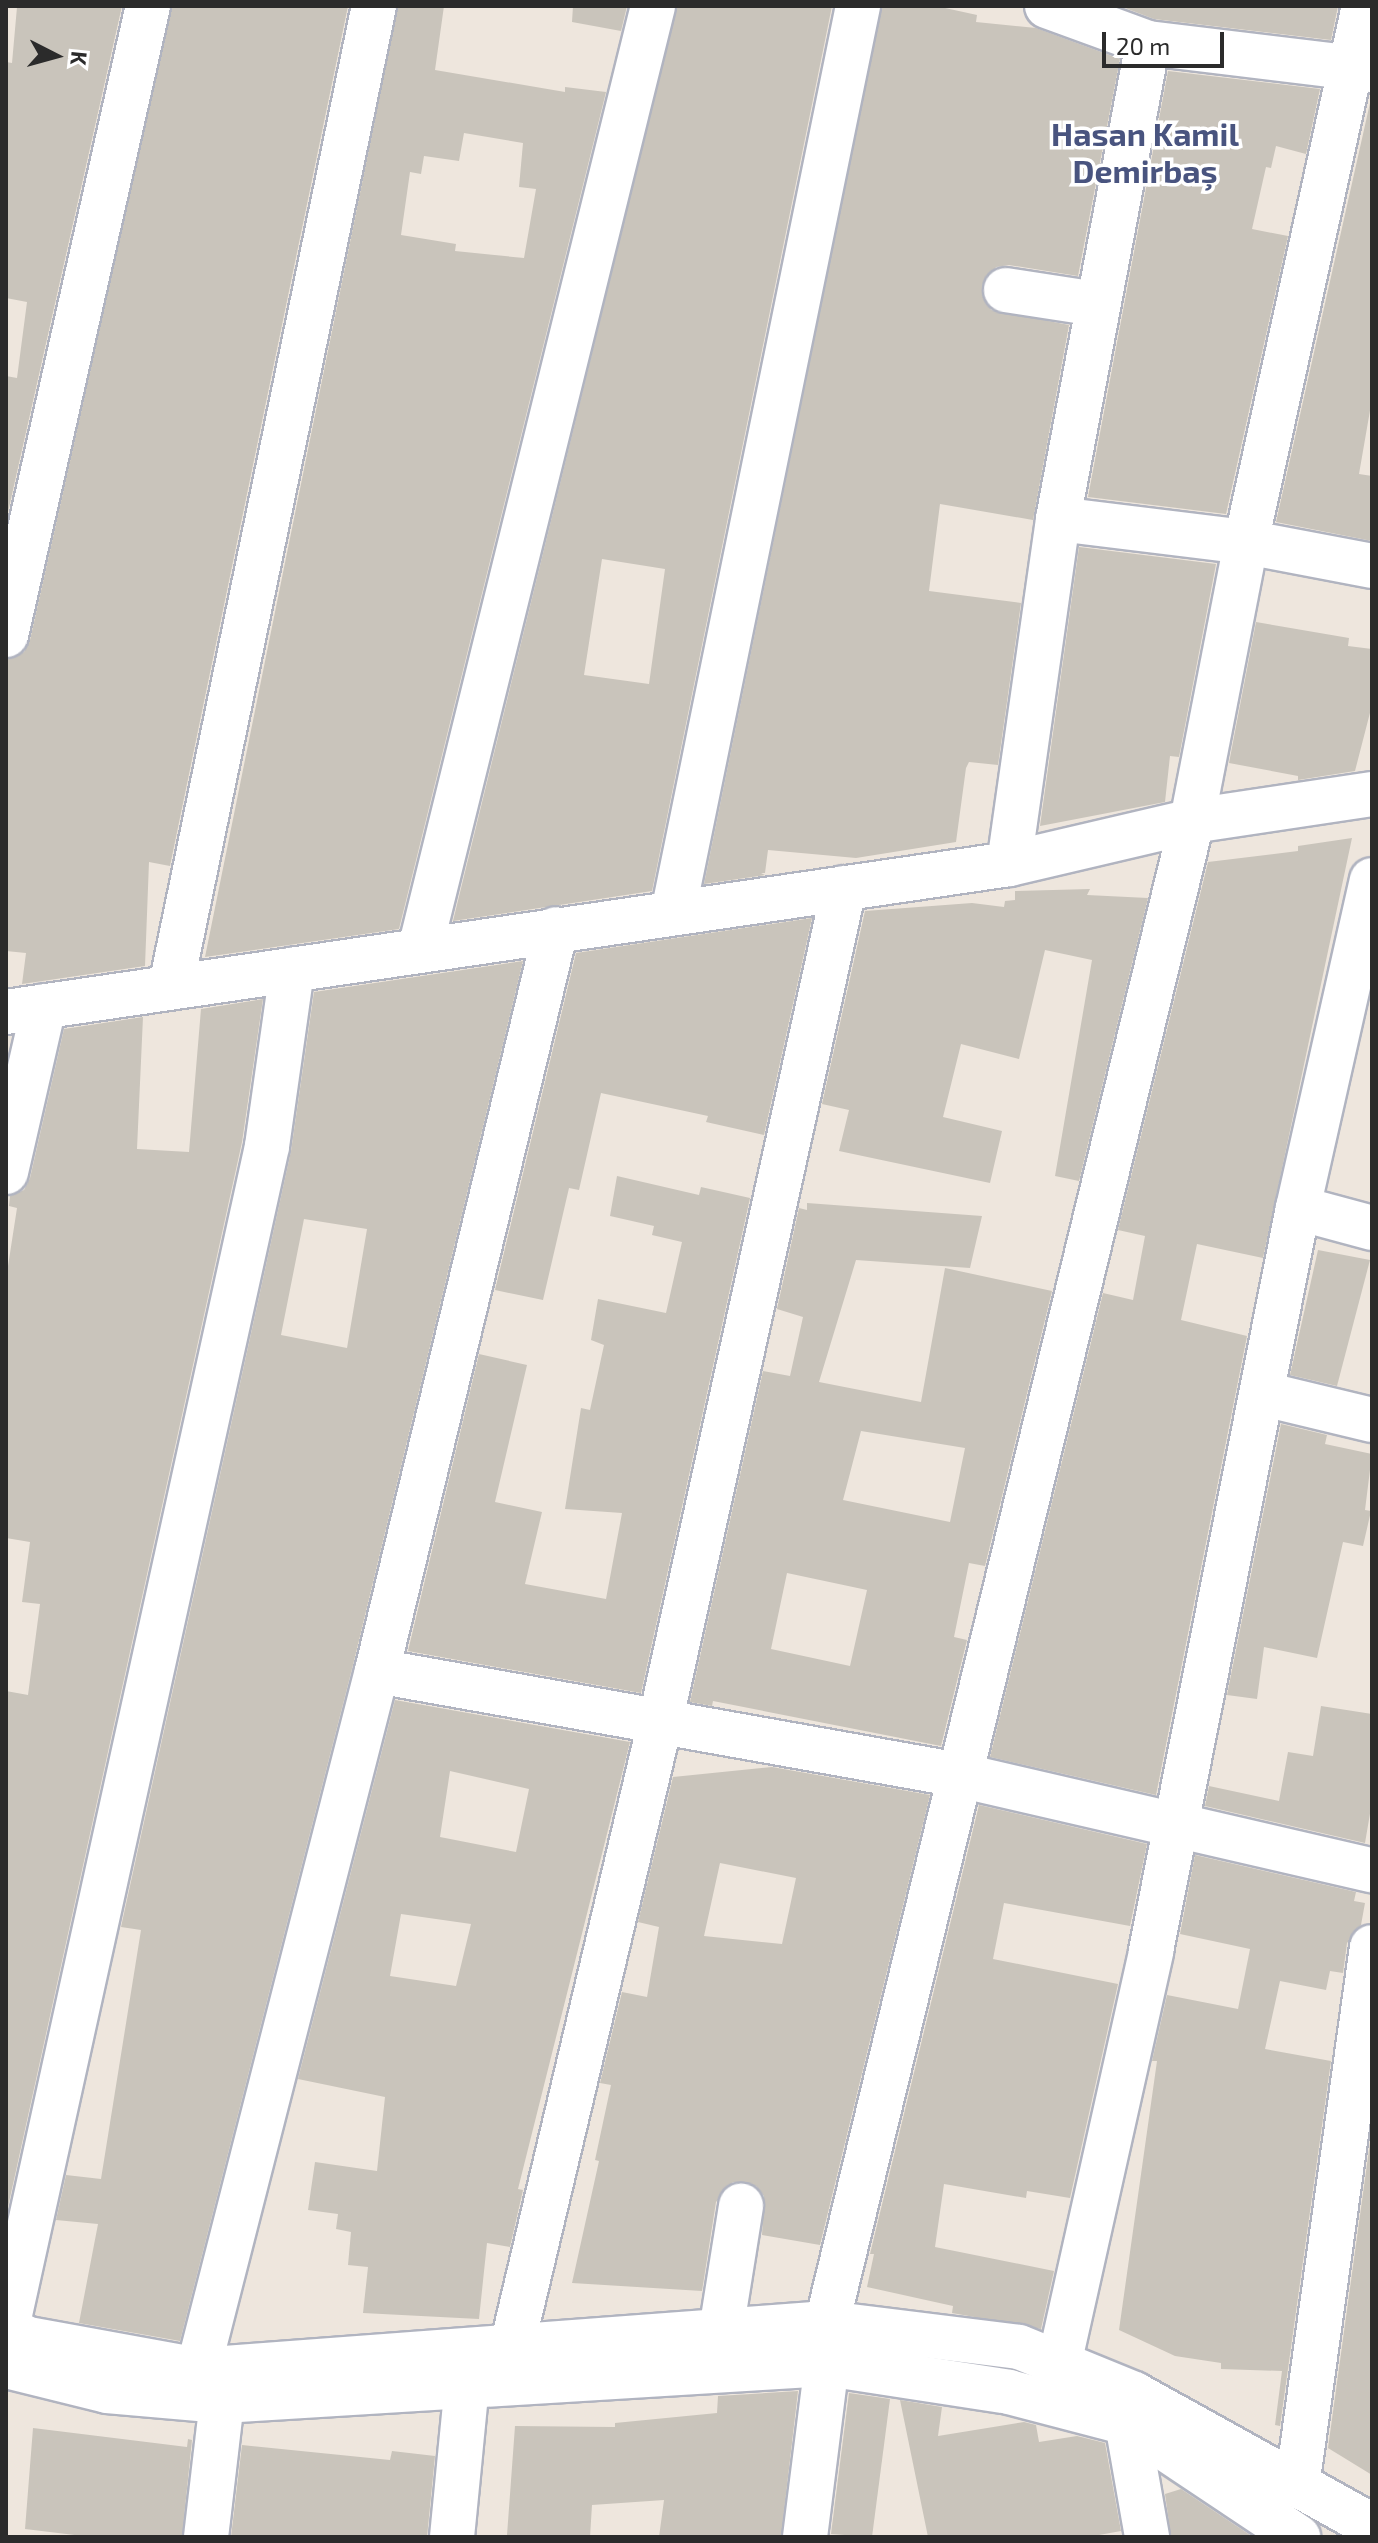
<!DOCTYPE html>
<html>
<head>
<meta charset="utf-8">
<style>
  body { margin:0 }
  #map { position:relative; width:1378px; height:2543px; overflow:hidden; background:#eee6dd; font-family:"Exo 2",sans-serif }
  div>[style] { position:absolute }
  .building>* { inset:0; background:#c9c4bb }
  .roads { filter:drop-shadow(2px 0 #b1b4c0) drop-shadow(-2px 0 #b1b4c0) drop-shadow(0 2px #b1b4c0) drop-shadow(0 -2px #b1b4c0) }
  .minor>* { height:44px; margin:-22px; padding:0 22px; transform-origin:22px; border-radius:22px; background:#fff }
  .tertiary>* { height:44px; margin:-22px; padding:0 22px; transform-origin:22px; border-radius:22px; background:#fff }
  .secondary>* { height:44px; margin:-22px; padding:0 22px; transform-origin:22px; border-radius:22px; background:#fff }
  span { translate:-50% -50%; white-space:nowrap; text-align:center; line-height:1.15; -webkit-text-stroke:7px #fff; paint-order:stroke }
  .district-label { font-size:32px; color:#49547f; font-weight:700 }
  .frame { position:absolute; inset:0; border:8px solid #2b2b2b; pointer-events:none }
  .north { position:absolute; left:16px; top:16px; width:80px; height:80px; -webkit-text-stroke:6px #fff; paint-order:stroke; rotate:96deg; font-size:22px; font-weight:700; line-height:32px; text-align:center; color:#2b2b2b }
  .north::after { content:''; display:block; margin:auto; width:28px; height:36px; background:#2b2b2b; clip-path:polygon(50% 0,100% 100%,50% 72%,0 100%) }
  .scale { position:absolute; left:1102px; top:32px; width:122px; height:36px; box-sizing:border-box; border:4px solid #2b2b2b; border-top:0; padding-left:10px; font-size:24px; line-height:28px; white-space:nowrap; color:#2b2b2b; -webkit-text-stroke:6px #fff; paint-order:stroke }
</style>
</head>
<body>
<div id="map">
  <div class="building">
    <div style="clip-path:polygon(39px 6px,122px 6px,6px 521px,6px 376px,17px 378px,27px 302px,6px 298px,6px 62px,12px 63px,17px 7px)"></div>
    <div style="clip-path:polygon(172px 6px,348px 6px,170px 866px,149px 862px,145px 966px,22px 984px,26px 953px,6px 951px,6px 659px,24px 652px,30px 640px)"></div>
    <div style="clip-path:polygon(evenodd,398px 6px,444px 6px,435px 70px,565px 92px,565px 87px,606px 92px,399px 929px,205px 957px,398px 6px,464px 133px,523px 143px,519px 187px,536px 189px,524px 258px,455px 251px,456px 244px,401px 235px,410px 172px,421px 174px,424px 156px,459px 161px,464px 133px)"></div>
    <div style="clip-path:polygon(573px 6px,627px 6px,621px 31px,572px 22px)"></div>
    <div style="clip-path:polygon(evenodd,677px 6px,832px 6px,652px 891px,453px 921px,677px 6px,602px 559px,665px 569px,649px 684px,584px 675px,602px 559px)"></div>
    <div style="clip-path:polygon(882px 6px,936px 6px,977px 15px,976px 22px,1036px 28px,1120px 59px,1078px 276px,1009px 265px,996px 267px,982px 285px,991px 310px,1069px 325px,1033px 520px,940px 504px,929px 591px,1021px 603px,998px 765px,969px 762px,966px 768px,956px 842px,856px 858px,768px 850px,765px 873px,761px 873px,765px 875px,704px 884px)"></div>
    <div style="clip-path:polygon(1120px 6px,1338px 6px,1331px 40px,1154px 19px)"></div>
    <div style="clip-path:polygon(1168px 71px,1320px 89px,1306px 154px,1276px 146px,1271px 168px,1266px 167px,1252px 229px,1288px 236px,1226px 514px,1088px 497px)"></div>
    <div style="clip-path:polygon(1372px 94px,1372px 399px,1359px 474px,1372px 476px,1372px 541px,1276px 522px)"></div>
    <div style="clip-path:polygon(1079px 547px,1216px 564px,1179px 757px,1170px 756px,1165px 802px,1040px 826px)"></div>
    <div style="clip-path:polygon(1256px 622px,1349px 638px,1348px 646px,1372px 649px,1372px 705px,1355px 771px,1298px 780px,1298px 776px,1229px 763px)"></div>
    <div style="clip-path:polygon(1352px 838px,1263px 1258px,1197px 1244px,1181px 1320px,1247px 1336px,1156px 1795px,990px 1757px,1103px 1293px,1133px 1300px,1145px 1236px,1118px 1230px,1208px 862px,1298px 851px,1298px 846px)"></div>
    <div style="clip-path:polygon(1090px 889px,1087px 895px,1148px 898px,1079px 1181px,1055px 1176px,1092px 960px,1045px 950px,1019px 1059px,961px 1044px,943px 1117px,1002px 1131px,990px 1183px,839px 1151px,849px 1110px,822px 1104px,865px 911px,972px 903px,1004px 907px,1005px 901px,1015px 900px,1015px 891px)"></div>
    <div style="clip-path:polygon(812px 918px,764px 1135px,706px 1122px,708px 1116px,601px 1093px,579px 1190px,569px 1188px,543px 1300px,495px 1290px,576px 953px)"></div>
    <div style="clip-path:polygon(evenodd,523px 961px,353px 1665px,180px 2341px,79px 2323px,98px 2224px,56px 2220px,66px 2175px,101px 2179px,141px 1930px,121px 1927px,291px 1151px,314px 992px,523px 961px,304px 1219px,367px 1229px,347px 1348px,281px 1335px,304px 1219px)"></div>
    <div style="clip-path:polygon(263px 999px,242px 1142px,6px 2216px,6px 1691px,28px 1695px,40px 1604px,22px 1602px,30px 1542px,6px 1538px,6px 1279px,17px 1208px,9px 1206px,10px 1196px,24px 1190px,30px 1178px,64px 1029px,143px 1017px,137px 1149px,189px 1152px,201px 1009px)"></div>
    <div style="clip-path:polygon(617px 1176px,699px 1195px,701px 1187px,750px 1198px,641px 1693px,408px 1651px,479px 1354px,527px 1365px,495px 1502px,542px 1512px,525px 1584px,606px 1599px,622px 1513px,565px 1509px,581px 1408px,590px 1410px,604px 1345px,591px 1340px,598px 1299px,666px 1313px,682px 1242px,652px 1235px,654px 1226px,610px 1216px)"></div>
    <div style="clip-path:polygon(evenodd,807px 1203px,982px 1216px,970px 1268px,856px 1260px,819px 1382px,921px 1402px,945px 1268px,1052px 1291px,985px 1566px,969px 1563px,954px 1637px,967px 1640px,941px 1746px,713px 1701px,712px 1706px,690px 1702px,763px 1371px,790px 1376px,803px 1317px,777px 1309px,799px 1208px,807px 1210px,807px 1203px,861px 1431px,965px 1448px,950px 1522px,843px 1500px,861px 1431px,807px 1203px,787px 1573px,867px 1590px,850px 1666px,771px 1649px,787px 1573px)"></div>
    <div style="clip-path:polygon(1318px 1250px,1370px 1260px,1337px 1386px,1290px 1375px)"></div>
    <div style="clip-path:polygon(1281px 1424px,1327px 1435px,1325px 1444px,1372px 1454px,1365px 1510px,1371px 1511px,1363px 1546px,1343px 1542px,1317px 1658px,1264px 1647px,1257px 1699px,1227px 1695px)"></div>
    <div style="clip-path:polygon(evenodd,395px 1700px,630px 1742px,518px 2189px,523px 2190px,510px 2247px,487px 2243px,479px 2319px,363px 2313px,368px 2267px,348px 2265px,351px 2232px,336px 2229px,338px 2214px,308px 2210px,315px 2162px,377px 2171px,385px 2097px,298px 2079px,395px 1700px,450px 1771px,529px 1789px,516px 1852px,440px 1837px,450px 1771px,395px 1700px,401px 1914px,471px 1924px,456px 1986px,390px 1976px,401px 1914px)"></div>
    <div style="clip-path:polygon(1321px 1706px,1372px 1714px,1372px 1802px,1365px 1843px,1205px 1806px,1209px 1786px,1279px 1801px,1288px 1752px,1313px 1756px)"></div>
    <div style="clip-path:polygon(evenodd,772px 1767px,930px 1795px,820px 2245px,762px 2235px,764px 2196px,756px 2186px,733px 2182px,716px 2202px,702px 2291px,572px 2283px,599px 2161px,595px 2160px,611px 2085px,600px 2083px,622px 1992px,647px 1997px,659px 1927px,638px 1922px,673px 1777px,772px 1767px,720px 1863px,796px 1878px,782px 1944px,704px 1936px,720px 1863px)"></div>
    <div style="clip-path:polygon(979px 1805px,1147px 1844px,1130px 1926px,1004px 1903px,993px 1959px,1118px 1984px,1070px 2198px,1027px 2191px,1026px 2198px,944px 2184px,935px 2247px,1054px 2271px,1041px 2329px,952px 2313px,953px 2306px,867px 2287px,874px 2254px,870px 2254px)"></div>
    <div style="clip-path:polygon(1195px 1855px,1356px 1892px,1354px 1901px,1365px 1903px,1361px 1925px,1347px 1943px,1343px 1973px,1330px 1971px,1326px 1990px,1280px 1981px,1265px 2049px,1331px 2061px,1280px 2426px,1275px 2425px,1282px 2371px,1221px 2369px,1221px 2363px,1175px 2356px,1119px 2330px,1157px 2061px,1152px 2061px,1167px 1995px,1238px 2009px,1250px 1949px,1180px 1934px)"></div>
    <div style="clip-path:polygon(1372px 2128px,1372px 2475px,1328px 2448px)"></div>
    <div style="clip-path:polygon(798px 2391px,781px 2537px,659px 2537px,664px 2500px,592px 2505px,590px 2537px,507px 2535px,515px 2426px,615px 2427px,615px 2423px,717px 2413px,718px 2396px)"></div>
    <div style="clip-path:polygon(849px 2393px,890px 2399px,872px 2537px,831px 2534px)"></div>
    <div style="clip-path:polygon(900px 2400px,942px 2407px,938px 2436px,1024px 2422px,1036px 2425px,1039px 2442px,1077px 2436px,1105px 2443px,1121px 2531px,1088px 2537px,928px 2537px)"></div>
    <div style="clip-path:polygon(33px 2428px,187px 2447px,188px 2439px,192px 2440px,182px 2537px,91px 2537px,25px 2529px)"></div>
    <div style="clip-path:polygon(242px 2445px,390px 2460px,392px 2451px,435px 2456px,427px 2537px,231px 2537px)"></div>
    <div style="clip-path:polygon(1181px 2489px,1253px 2537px,1171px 2537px,1165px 2494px)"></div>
  </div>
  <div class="roads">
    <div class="minor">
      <div style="left:1047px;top:6px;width:108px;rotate:20.1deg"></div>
      <div style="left:1148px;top:43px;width:226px;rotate:6.9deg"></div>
      <div style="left:1006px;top:290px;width:91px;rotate:8.8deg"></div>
      <div style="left:1058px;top:519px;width:189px;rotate:7deg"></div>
      <div style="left:1246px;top:542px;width:128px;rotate:10.8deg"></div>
      <div style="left:6px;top:635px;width:645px;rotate:-77.28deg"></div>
      <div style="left:1009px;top:864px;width:348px;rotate:-81.9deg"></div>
      <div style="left:1058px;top:519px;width:484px;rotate:-79.3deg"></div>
      <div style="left:673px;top:913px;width:926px;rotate:-78.47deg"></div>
      <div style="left:420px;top:949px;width:971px;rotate:-76.12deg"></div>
      <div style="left:171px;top:986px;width:1001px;rotate:-78.3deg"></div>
      <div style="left:6px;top:1172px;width:170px;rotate:-77.1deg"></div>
      <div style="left:1298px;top:1208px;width:77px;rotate:15.1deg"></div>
      <div style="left:1264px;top:1394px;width:111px;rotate:13.5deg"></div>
      <div style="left:7px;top:2328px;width:1210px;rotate:-77.59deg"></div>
      <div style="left:267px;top:1146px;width:178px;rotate:-81.9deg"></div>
      <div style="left:721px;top:2331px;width:127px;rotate:-80.9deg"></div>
      <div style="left:198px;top:2370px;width:722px;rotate:-75.64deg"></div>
      <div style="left:377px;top:1671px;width:763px;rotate:-76.44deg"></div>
      <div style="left:504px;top:2380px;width:675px;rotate:-76.64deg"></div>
      <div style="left:660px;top:1723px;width:855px;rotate:-77.57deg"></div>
      <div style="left:1051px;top:2400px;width:460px;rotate:-77.4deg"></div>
      <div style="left:1151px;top:1951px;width:757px;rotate:-78.81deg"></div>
      <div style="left:1298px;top:1208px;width:336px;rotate:-77.3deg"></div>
      <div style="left:1127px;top:2423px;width:116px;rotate:80deg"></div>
      <div style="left:1297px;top:2486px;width:544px;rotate:-82.08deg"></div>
      <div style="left:206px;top:2537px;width:137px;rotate:-83.3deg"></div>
      <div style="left:452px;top:2537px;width:153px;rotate:-84.4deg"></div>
      <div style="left:805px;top:2537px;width:174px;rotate:-82.8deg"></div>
      <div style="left:827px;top:2364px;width:41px;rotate:-90deg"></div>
      <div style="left:827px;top:2323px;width:1546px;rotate:-76.34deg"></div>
      <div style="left:1192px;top:821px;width:284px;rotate:-79deg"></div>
      <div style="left:1246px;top:542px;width:549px;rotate:-77.58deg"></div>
    </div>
    <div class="tertiary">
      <div style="left:6px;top:1012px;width:1014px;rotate:-8.39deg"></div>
      <div style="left:1009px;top:864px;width:188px;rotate:-13.2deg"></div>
      <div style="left:1192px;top:821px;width:182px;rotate:-8.5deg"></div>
      <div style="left:377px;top:1671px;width:591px;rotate:10.13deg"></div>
      <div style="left:959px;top:1775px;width:424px;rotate:13deg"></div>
    </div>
    <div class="secondary">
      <div style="left:6px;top:2327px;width:25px;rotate:29deg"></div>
      <div style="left:28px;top:2339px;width:173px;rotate:10.3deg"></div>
      <div style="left:198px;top:2370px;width:631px;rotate:-4.27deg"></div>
      <div style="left:827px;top:2323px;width:193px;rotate:7.1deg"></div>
      <div style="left:1019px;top:2347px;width:124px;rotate:22.2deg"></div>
      <div style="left:1134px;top:2394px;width:272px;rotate:29deg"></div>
      <div style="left:6px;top:2366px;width:104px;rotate:13.9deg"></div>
      <div style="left:107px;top:2391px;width:115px;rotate:5deg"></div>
      <div style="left:222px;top:2401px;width:606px;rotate:-3.5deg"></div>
      <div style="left:827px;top:2364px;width:184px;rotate:8.7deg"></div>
      <div style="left:1009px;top:2392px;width:122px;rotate:14.7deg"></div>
      <div style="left:1127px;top:2423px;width:206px;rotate:33.7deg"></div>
    </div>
  </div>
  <div class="district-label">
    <span style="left:1145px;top:152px">Hasan Kamil<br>Demirbaş</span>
  </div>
  <div class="frame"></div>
  <div class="north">K</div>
  <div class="scale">20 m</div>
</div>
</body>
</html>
